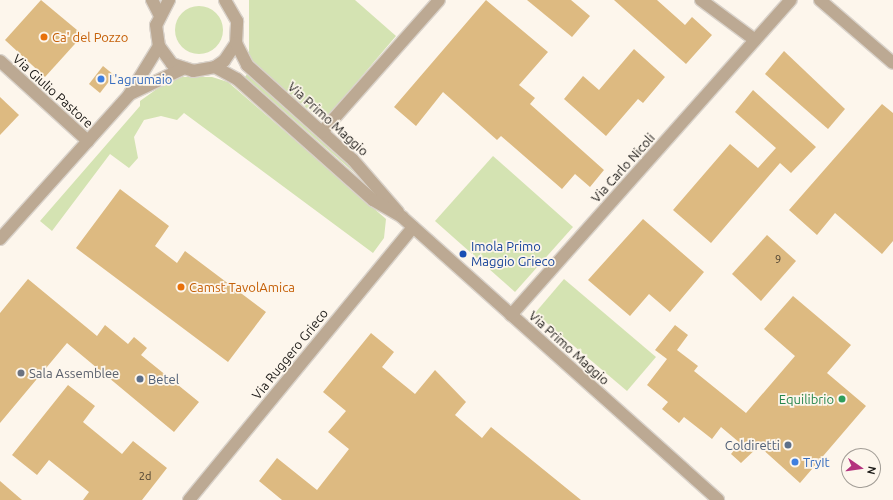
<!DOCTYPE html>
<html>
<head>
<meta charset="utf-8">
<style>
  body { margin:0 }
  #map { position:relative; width:893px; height:500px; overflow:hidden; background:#fdf6ec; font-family:Ubuntu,sans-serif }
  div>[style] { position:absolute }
  .green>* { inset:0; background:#d4e3b2 }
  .round { border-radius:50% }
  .building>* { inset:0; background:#ddba81 }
  .roads { filter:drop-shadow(1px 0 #d9d2ca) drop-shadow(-1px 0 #d9d2ca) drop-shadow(0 1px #d9d2ca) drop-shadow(0 -1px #d9d2ca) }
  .minor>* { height:12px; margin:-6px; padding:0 6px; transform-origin:6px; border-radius:6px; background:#bca993 }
  .dots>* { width:11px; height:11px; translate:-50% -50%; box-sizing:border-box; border:2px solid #fdf6ec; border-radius:50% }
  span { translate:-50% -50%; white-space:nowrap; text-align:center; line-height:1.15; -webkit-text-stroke:3.5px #fdf6ec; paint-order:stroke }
  .number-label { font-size:11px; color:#4b4030 }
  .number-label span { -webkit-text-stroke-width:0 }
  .food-label { font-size:13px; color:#c56008 }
  .left { translate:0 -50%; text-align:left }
  .shop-label { font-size:13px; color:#366cbe }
  .street-label { font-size:13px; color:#1a1815 }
  .transit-label { font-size:13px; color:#164399 }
  .worship-label { font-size:13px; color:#5b616d }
  .service-label { font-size:13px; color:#4e5e75 }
  .right { translate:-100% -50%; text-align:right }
  .leisure-label { font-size:13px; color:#27864d }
  .north { position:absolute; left:841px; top:448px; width:40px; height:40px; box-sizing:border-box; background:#fdf6ec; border:1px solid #a29d96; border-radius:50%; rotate:103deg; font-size:11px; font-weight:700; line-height:16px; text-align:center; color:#1a1815 }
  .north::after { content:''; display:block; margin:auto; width:14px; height:18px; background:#b4337e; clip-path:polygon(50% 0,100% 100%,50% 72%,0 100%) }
</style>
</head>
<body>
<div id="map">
  <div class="green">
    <div style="clip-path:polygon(249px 0,355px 0,396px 36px,323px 122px,249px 60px)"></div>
    <div class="round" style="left:175px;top:6px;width:48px;height:48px"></div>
    <div style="clip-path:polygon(247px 74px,358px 174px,358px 176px,245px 77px)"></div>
    <div style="clip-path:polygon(182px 77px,212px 77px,228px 82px,386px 219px,384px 238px,373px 253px,184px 113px,177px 120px,161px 116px,144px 120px,134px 137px,138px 158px,129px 168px,110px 154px,52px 231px,40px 221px,140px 106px,140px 101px,168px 81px)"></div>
    <div style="clip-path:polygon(493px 156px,573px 227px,515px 292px,435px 221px)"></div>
    <div style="clip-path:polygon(564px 279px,656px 357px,627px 391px,535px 313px)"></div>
  </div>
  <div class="building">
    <div style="clip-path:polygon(41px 0,83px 35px,45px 77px,5px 40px)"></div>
    <div style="clip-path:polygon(486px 0,548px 52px,519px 85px,535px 98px,530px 104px,604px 170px,590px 187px,575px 174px,562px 189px,501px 136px,497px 140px,443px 92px,416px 126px,394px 107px)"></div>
    <div style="clip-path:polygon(527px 0,571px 0,590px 16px,572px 37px)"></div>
    <div style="clip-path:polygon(614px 0,657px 0,685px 25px,692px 17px,712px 35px,686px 64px)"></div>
    <div style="clip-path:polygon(634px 49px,665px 77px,643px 103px,638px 99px,606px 136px,564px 99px,583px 76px,599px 90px)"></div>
    <div style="clip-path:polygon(784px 51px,845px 109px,828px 129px,765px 74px)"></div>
    <div style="clip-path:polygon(103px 66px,114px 75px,100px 93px,89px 84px)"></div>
    <div style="clip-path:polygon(753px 90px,816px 147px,791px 173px,780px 163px,711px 243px,673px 210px,730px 144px,758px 168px,776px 148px,735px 112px)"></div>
    <div style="clip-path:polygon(0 97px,19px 115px,0 135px)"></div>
    <div style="clip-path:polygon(882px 104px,893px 113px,893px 241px,882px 254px,835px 213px,817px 235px,789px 210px)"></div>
    <div style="clip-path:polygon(120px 189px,169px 226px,155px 246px,177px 263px,185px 251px,266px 312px,228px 362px,76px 248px)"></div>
    <div style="clip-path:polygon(643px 219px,704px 272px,670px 312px,649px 294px,630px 316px,588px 280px)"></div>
    <div style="clip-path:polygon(767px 235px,796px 261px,761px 301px,732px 274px)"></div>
    <div style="clip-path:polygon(28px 279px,97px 336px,105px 325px,128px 344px,134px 337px,147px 348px,141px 355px,199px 402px,174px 432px,67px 343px,0 423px,0 313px)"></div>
    <div style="clip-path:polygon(793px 296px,851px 345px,827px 373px,866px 406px,800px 483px,759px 446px,741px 463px,731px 454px,740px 443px,721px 427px,712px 439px,684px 417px,679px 423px,662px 409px,668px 402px,647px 385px,667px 359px,655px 350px,675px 325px,688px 335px,677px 350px,698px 366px,694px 371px,746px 413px,795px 356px,764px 329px)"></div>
    <div style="clip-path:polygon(371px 333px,394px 352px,382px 367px,415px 394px,435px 370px,466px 402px,455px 415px,482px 438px,491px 427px,581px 500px,282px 500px,259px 481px,277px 458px,317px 490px,349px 449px,328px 432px,346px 411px,323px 392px)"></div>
    <div style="clip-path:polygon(68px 385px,95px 406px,83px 422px,122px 454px,133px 441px,167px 468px,142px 500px,83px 500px,89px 492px,49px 460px,37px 475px,12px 455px)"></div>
    <div style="clip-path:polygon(0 481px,22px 500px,0 500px)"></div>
  </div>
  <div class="roads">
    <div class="minor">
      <div style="left:152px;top:0;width:16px;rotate:63deg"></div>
      <div style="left:169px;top:0;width:28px;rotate:117deg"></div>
      <div style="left:156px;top:25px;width:21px;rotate:82deg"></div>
      <div style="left:159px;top:46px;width:22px;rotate:54deg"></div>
      <div style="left:172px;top:64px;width:22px;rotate:18deg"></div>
      <div style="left:193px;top:71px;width:22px;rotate:-10deg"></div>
      <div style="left:215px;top:67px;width:11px;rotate:-34deg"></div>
      <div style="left:224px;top:61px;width:22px;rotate:-56deg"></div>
      <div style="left:236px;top:43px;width:22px;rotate:-87deg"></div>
      <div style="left:237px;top:21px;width:24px;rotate:-120deg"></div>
      <div style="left:701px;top:0;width:67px;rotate:36.5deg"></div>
      <div style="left:820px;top:0;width:96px;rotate:40.8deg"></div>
      <div style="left:236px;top:43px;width:25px;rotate:63deg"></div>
      <div style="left:247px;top:65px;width:142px;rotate:41.9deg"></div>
      <div style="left:353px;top:160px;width:69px;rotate:49.1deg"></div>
      <div style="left:0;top:61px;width:119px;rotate:42.3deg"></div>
      <div style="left:215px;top:67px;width:25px;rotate:29deg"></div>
      <div style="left:237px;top:79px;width:182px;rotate:41.7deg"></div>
      <div style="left:373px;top:200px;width:34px;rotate:30deg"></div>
      <div style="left:402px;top:217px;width:424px;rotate:41.8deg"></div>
      <div style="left:132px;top:93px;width:55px;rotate:-25.6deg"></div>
      <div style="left:322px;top:132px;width:176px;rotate:-48.4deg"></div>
      <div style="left:0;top:239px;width:193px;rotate:-48.1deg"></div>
      <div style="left:129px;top:95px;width:57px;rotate:-58.5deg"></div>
      <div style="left:511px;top:315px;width:421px;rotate:-48.4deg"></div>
      <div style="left:189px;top:500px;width:353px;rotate:-50.6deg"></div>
    </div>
  </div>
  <div class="dots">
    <div style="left:44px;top:37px;background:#e8710a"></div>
    <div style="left:101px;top:79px;background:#3f7fe0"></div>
    <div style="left:463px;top:254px;background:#1a4fb4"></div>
    <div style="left:181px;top:287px;background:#e8710a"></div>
    <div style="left:21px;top:373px;background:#6b7280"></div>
    <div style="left:140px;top:379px;background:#5c6f8a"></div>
    <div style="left:842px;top:399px;background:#2e9e5b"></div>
    <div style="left:788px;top:445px;background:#5c6f8a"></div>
    <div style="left:795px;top:462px;background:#3f7fe0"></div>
  </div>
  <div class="number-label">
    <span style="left:778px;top:259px">9</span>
    <span style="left:145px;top:476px">2d</span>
  </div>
  <div class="food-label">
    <span class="left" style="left:52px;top:37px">Ca' del Pozzo</span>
    <span class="left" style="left:189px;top:287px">Camst TavolAmica</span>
  </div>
  <div class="shop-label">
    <span class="left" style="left:109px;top:79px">L'agrumaio</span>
    <span class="left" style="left:803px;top:462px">TryIt</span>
  </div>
  <div class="street-label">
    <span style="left:53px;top:91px;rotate:42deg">Via Giulio Pastore</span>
    <span style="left:328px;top:119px;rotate:42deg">Via Primo Maggio</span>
    <span style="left:623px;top:168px;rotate:-48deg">Via Carlo Nicoli</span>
    <span style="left:569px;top:348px;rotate:42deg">Via Primo Maggio</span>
    <span style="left:290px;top:354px;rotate:-51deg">Via Ruggero Grieco</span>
  </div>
  <div class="transit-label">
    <span class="left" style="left:471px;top:254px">Imola Primo<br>Maggio Grieco</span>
  </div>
  <div class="worship-label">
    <span class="left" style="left:29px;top:373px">Sala Assemblee</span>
  </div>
  <div class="service-label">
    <span class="left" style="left:148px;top:379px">Betel</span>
    <span class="right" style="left:780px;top:445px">Coldiretti</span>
  </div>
  <div class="leisure-label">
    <span class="right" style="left:834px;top:399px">Equilibrio</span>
  </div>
  <div class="north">N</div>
</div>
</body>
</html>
